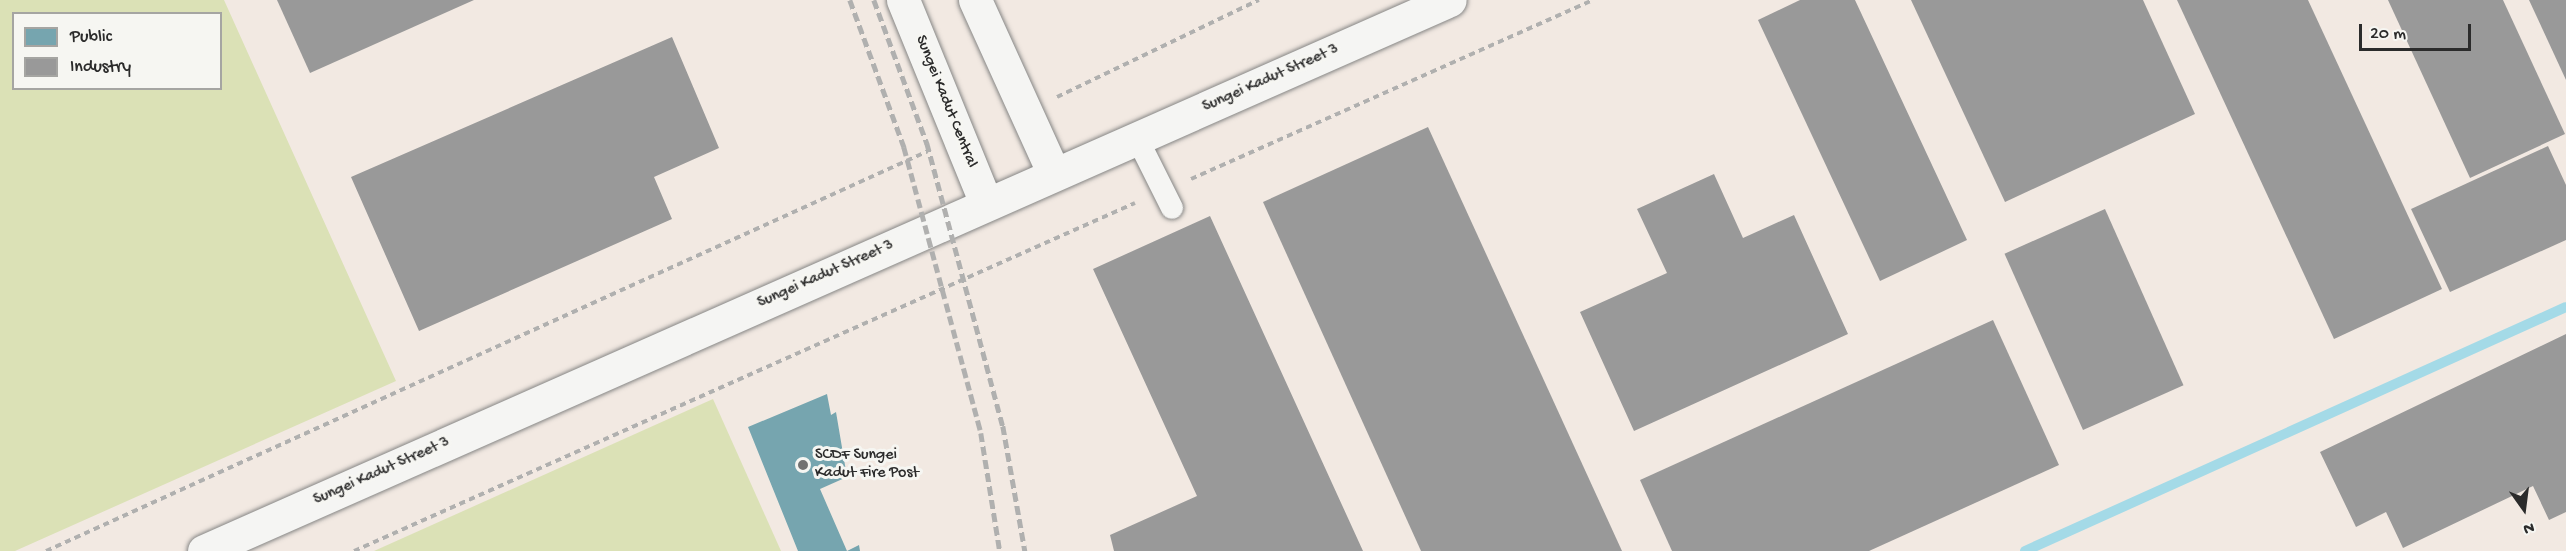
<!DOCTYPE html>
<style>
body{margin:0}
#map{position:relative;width:2566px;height:551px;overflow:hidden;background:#f5f5f3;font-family:"Gochi Hand",sans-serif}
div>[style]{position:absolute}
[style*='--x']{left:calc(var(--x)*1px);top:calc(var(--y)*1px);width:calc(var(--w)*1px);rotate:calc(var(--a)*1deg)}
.built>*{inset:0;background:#f2e9e2}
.green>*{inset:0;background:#dbe1b6}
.public>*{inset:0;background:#76a5af}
.industry>*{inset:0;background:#999;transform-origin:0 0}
.stream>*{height:10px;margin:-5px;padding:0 5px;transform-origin:5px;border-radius:5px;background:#a4dae7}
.path>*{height:4px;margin-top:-2px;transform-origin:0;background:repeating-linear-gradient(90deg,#b0b0af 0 6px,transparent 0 10.5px)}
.roads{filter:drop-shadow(0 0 2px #868685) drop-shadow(0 0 2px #868685)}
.lane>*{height:22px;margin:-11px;padding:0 11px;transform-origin:11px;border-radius:11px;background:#f5f5f3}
.street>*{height:33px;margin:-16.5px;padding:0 16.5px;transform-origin:16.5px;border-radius:16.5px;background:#f5f5f3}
.rail>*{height:4.5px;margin-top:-2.25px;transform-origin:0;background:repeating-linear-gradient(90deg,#b0b0af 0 9px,transparent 0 13.5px)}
.dots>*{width:16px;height:16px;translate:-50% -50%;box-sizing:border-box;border:3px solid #f6f6f2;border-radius:50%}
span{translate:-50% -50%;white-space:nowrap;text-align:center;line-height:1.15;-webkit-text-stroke:6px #f6f6f2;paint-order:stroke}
.street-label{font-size:16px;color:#2b2b2b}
.poi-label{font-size:16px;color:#2b2b2b}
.left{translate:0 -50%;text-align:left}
.legend{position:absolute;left:12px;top:12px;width:210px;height:78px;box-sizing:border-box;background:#f6f6f2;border:2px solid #a5a5a2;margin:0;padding:8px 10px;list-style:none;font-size:18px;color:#2b2b2b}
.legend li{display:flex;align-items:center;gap:12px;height:30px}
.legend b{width:30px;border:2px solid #a5a5a2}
.north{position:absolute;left:2494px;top:479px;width:60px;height:60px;-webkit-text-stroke:4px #f6f6f2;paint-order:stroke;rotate:166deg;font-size:16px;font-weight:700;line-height:24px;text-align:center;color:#2b2b2b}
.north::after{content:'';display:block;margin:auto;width:21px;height:27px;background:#2b2b2b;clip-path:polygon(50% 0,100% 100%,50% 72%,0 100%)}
.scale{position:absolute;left:2359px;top:24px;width:112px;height:27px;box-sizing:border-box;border:3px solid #2b2b2b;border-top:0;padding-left:8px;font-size:18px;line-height:21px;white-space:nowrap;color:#2b2b2b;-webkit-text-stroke:4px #f6f6f2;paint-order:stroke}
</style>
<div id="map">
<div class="built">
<i style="clip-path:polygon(evenodd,0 0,2566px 0,2566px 551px,0 551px,0 0,14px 14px,220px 14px,220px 88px,14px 88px,14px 14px)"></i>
</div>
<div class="green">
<i style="clip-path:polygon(evenodd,0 0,224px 0,396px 381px,15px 551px,0 551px,0 0,14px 14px,220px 14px,220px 88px,14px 88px,14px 14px)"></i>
<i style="clip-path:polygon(713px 399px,781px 551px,374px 551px)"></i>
</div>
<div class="public">
<i style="clip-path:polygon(827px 394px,831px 415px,836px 412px,847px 477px,820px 489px,847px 551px,859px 545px,860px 551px,798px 551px,748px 427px)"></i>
</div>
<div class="industry">
<i style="clip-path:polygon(277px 0,474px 0,310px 73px)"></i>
<i style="clip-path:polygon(1800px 0,1855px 0,1967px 240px,1880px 281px,1758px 20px)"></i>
<i style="clip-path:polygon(1911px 0,2143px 0,2195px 114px,2005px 202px)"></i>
<i style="clip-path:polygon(2177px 0,2308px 0,2442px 289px,2334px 339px)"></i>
<i style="clip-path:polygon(2388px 0,2503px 0,2565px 134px,2470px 178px)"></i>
<i style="clip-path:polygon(2529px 0,2566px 0,2566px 80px)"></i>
<i style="clip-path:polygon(672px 37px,719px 148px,654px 177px,672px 219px,419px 331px,351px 177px)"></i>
<i style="clip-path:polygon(1428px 127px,1622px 551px,1421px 551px,1263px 202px)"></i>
<i style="clip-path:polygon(2548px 146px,2566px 185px,2566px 240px,2450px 292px,2411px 209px)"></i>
<i style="clip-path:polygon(1714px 174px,1743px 238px,1794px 215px,1848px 334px,1634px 431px,1580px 312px,1667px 273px,1637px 209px)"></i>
<i style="left:2105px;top:209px;width:193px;height:110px;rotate:66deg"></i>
<i style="clip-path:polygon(1210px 216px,1363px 551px,1114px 551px,1110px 535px,1197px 496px,1093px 269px)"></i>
<i style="clip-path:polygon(1993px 320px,2059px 465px,1869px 551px,1672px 551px,1640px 480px)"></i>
<i style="clip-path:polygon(2566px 334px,2566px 512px,2549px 520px,2533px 486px,2403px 548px,2386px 512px,2356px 527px,2320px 452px)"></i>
</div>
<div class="stream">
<i style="--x:2025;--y:551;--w:593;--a:-24.28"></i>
</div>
<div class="path">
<i style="--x:1057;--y:97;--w:224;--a:-25.7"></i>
<i style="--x:1191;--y:179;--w:440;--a:-24"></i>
<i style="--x:46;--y:551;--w:968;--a:-24.39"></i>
<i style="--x:354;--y:551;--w:855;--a:-24.02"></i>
</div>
<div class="roads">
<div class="lane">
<i style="--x:1137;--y:138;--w:78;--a:63.4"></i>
</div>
<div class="street">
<i style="--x:903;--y:0;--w:219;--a:67.8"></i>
<i style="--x:975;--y:0;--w:191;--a:65.6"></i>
<i style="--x:204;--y:551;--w:1362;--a:-23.86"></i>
</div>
</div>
<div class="rail">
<i style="--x:850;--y:0;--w:157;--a:69.8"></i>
<i style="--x:904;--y:147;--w:296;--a:74.9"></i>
<i style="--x:981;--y:433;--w:120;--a:80.9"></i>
<i style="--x:874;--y:0;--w:153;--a:69.7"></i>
<i style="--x:927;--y:143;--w:293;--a:75"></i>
<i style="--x:1003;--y:426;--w:127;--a:80"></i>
</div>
<div class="dots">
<i style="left:803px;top:465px;background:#727271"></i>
</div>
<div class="street-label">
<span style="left:1271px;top:79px;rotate:-24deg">Sungei Kadut Street 3</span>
<span style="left:945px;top:102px;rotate:68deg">Sungei Kadut Central</span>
<span style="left:826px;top:275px;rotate:-24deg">Sungei Kadut Street 3</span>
<span style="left:382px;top:472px;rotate:-24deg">Sungei Kadut Street 3</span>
</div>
<div class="poi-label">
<span class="left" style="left:815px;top:465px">SCDF Sungei<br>Kadut Fire Post</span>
</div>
<ul class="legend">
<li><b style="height:16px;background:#76a5af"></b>Public</li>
<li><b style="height:16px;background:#999"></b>Industry</li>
</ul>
<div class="north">N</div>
<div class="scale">20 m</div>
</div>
